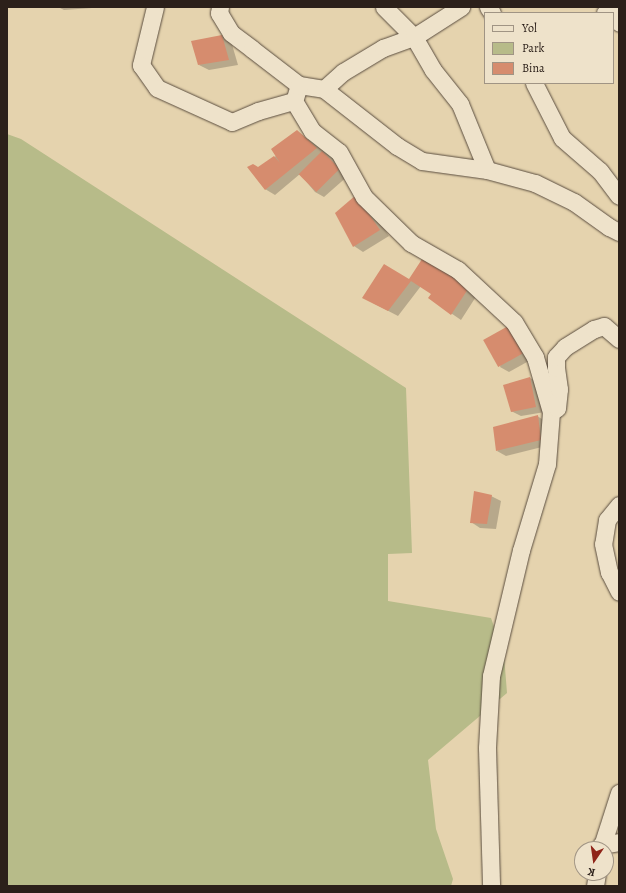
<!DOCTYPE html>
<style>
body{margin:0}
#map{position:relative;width:626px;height:893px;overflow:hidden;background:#e5d3ae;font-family:Alegreya,serif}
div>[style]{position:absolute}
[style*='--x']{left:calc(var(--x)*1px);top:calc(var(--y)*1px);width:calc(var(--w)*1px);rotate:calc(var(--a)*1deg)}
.green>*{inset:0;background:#b7bb89}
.shadow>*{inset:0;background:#0003}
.building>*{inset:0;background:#d68c6e;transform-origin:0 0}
.roads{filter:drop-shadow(0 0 1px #5a4d3f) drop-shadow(0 0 1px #5a4d3f)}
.minor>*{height:17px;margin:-8.5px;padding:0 8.5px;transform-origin:8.5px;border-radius:8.5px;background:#eee2ca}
span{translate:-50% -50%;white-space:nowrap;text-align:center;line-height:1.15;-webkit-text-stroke:3px #eee2ca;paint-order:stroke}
.frame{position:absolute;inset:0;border:8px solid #2c201a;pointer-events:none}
.legend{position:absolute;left:484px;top:12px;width:130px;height:72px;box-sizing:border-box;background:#eee2ca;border:1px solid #a09484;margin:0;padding:5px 7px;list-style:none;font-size:12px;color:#2c201a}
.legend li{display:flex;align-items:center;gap:8px;height:20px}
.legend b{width:20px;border:1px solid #a09484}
.north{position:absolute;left:574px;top:841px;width:40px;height:40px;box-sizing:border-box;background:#eee2ca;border:1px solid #a09484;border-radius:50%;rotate:193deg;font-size:11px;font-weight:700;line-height:16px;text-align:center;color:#2c201a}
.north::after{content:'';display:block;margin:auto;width:14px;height:18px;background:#8f2418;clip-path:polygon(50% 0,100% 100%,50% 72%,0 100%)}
</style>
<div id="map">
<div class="green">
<i style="clip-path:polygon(7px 134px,21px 139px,406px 388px,412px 553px,388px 554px,388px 601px,491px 618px,504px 655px,507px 693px,428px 760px,436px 829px,453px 879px,451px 886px,7px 886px)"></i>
</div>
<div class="shadow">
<i style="clip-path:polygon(58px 7px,92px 7px,92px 8px,64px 10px)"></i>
<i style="clip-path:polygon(222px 36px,231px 41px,238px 65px,209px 70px,199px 65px)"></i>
<i style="clip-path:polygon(298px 132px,332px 157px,349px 175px,324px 197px,315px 192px,300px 174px,275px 195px,265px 189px,258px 168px,276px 156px)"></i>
<i style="clip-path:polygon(366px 202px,389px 236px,363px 252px,354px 246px)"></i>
<i style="clip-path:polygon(409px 280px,479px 292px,461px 320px,429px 298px,432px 293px,421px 286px,398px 316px,373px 303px)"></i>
<i style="clip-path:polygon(512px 325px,536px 357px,509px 372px,500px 367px)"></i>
<i style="clip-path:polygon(530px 378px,539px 383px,545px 412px,521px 416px,511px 411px)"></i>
<i style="clip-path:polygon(537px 416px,547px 422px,550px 445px,506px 456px,497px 451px)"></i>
<i style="clip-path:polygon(491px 496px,501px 501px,496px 529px,480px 528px,471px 522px)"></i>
</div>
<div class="building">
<i style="clip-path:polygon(222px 35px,229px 60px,198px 65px,191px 41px)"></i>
<i style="clip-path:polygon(297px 130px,317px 148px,265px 190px,247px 167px,253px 164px,258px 167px,274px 156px,280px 163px,271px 149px)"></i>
<i style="left:322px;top:151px;width:25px;height:33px;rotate:45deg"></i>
<i style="clip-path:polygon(356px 195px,380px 230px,353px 247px,335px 213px)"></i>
<i style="clip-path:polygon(426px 253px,470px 286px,451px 315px,428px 298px,431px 294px,411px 281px,388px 311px,362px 298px,384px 264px,409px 279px)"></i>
<i style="left:512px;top:324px;width:31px;height:33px;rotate:61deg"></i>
<i style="clip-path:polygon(530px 377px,536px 407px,511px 412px,503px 385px)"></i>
<i style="clip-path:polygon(538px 415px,541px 440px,496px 451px,493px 427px)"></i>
<i style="clip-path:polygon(474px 491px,492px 495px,487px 524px,470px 523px)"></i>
</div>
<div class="roads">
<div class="minor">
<i style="--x:155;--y:7;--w:60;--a:103.6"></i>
<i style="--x:141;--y:65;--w:28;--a:55"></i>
<i style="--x:157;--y:88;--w:82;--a:24.4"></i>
<i style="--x:232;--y:122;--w:28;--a:-23"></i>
<i style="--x:258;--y:111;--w:37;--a:-16"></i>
<i style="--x:220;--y:7;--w:6;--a:99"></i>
<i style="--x:219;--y:13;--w:23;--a:59"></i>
<i style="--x:231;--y:33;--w:26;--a:37"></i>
<i style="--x:252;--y:49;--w:59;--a:37.5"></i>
<i style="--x:299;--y:85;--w:25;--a:9"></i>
<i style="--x:324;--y:89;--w:93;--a:38"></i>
<i style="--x:397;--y:146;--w:29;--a:31"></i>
<i style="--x:422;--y:161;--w:66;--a:7.9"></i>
<i style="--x:487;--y:170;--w:50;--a:15.2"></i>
<i style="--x:535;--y:183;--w:43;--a:26"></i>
<i style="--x:574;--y:202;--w:43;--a:35.5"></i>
<i style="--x:609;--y:227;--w:11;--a:27"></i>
<i style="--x:384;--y:7;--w:42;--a:45"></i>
<i style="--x:414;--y:37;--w:38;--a:60"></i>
<i style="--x:433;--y:70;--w:43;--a:51.5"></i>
<i style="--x:460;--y:104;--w:71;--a:67.8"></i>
<i style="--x:488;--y:7;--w:7;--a:56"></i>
<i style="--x:605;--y:13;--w:9;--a:-41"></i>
<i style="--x:612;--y:7;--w:17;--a:66"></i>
<i style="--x:534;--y:83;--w:62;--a:63"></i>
<i style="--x:562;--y:138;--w:50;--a:41"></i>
<i style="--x:600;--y:171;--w:31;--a:53"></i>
<i style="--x:299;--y:85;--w:17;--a:107"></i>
<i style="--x:294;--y:101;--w:35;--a:59"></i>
<i style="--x:312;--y:131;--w:34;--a:38"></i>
<i style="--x:339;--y:152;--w:51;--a:60.9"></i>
<i style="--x:364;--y:197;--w:66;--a:44.4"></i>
<i style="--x:411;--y:243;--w:54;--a:29.9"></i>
<i style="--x:458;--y:270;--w:76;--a:42.9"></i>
<i style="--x:514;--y:322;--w:41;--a:59"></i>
<i style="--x:535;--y:357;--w:57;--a:73.8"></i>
<i style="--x:551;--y:412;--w:52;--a:94.4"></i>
<i style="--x:547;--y:464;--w:90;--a:106.8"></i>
<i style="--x:521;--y:550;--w:130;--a:103.4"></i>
<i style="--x:491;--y:676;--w:72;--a:93.2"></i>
<i style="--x:487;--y:748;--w:138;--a:88.3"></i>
<i style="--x:324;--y:89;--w:25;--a:-42"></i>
<i style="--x:343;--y:72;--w:47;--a:-31"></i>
<i style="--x:383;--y:48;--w:33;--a:-20"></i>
<i style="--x:414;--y:37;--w:56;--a:-32.6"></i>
<i style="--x:551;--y:412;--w:7;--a:-34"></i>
<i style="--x:557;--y:408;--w:19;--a:-84"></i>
<i style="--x:559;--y:389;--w:21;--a:-98"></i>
<i style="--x:556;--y:368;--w:11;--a:-90"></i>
<i style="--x:556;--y:357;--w:13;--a:-48"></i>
<i style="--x:565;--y:347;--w:34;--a:-32"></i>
<i style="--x:594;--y:329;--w:10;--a:-17"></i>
<i style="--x:604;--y:326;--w:20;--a:41"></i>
<i style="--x:619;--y:505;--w:19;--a:129"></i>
<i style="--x:607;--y:520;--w:24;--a:99"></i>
<i style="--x:603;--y:544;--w:29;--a:78"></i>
<i style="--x:609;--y:572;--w:22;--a:63"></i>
<i style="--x:601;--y:845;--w:18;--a:-9"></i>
<i style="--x:601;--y:849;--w:59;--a:-72.2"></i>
<i style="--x:595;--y:886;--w:13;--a:-81"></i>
</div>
</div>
<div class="frame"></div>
<ul class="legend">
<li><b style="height:5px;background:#eee2ca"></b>Yol</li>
<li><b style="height:11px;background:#b7bb89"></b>Park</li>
<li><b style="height:11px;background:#d68c6e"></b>Bina</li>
</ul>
<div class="north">K</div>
</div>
